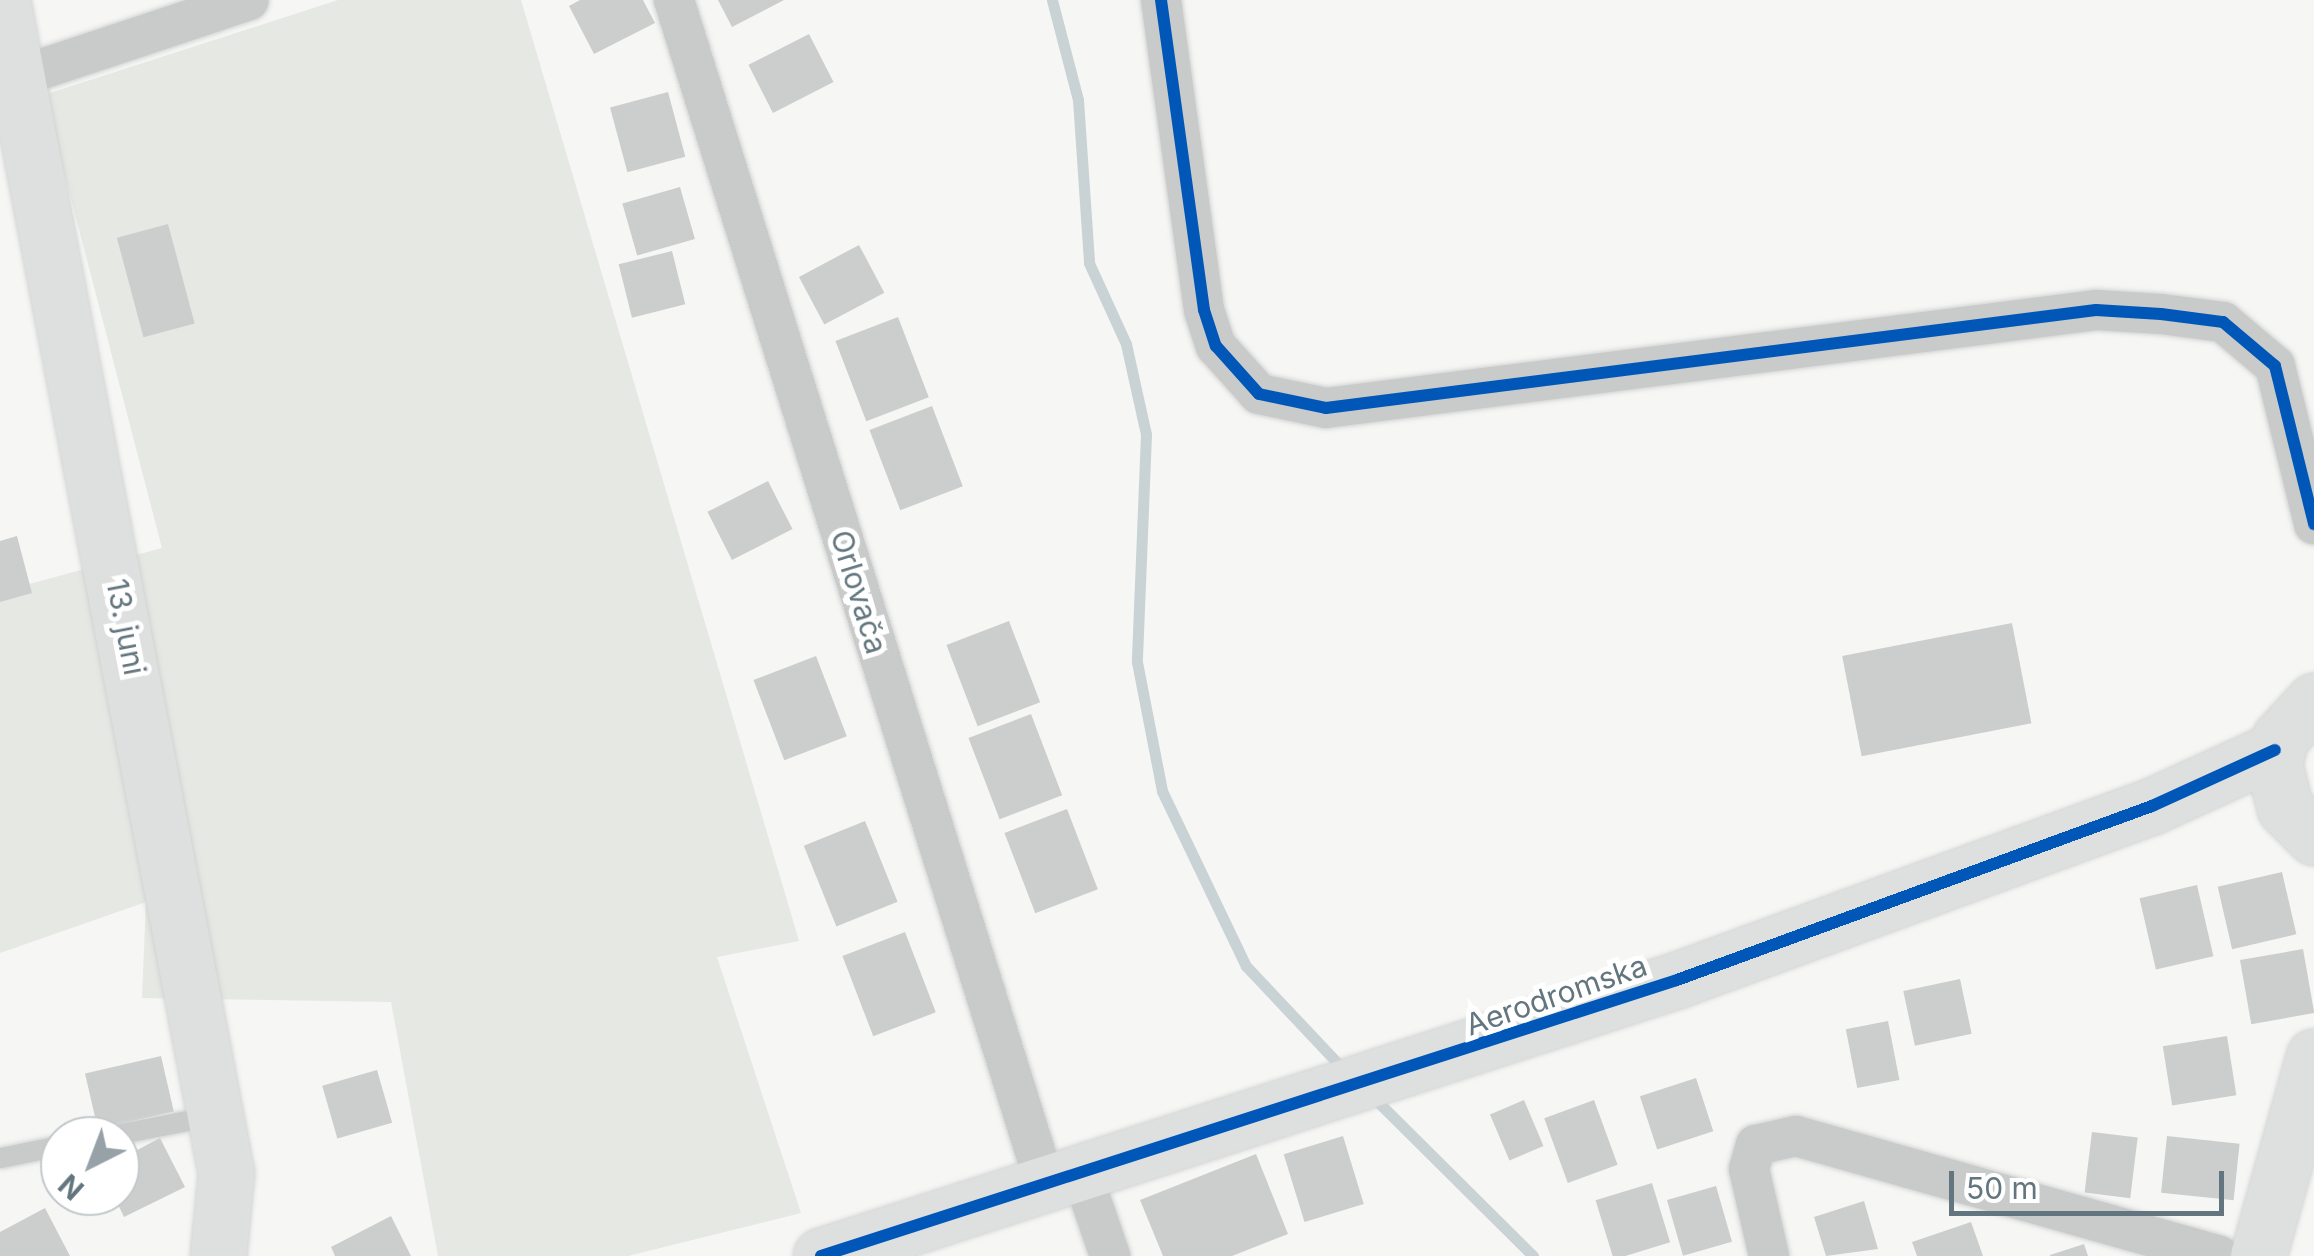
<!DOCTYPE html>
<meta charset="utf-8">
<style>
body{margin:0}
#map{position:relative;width:2314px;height:1256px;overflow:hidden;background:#f6f6f5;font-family:Inter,sans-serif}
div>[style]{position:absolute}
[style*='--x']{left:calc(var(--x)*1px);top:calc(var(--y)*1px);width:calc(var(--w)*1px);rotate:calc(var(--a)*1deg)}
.green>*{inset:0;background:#e5e8e3}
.stream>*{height:11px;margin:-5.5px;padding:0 5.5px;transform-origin:5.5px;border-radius:5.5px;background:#c9d2d5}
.building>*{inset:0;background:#cccece;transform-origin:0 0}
.roads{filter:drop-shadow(0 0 2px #d2d3d3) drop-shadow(0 0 2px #d2d3d3)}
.lane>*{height:20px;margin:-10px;padding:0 10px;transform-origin:10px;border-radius:10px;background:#c9caca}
.street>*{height:40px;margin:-20px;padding:0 20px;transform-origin:20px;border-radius:20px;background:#c9caca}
.secondary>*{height:55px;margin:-27.5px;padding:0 27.5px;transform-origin:27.5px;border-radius:27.5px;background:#dedfdf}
.cycleway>*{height:12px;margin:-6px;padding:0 6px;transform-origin:6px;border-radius:6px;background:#0057b8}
span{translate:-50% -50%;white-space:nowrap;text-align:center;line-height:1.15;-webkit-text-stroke:10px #fff;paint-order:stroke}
.street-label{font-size:30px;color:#63757e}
.north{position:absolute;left:40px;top:1116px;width:100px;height:100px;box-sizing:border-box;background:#fff;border:2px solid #c1c8cb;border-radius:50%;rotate:222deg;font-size:28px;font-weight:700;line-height:40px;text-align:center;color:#63757e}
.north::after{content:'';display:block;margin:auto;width:35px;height:45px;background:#96a2a8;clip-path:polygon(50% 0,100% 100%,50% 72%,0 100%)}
.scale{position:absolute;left:1949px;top:1171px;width:275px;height:45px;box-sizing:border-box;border:5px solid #63757e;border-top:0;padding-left:12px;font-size:30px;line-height:35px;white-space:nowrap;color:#63757e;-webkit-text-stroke:8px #fff;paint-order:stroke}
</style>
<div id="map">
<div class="green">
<i style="clip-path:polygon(338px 0,521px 0,799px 941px,717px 957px,801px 1213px,628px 1256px,438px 1256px,391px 1002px,142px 998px,146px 902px,0 953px,0 592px,162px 548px,44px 95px)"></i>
</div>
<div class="stream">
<i style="--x:1052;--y:0;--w:103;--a:75.4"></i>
<i style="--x:1078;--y:100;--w:163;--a:86.1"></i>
<i style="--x:1089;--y:263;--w:89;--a:65.4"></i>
<i style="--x:1126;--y:344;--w:92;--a:77.5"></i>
<i style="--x:1146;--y:434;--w:228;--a:92.3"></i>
<i style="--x:1137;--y:662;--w:131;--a:79"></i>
<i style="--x:1162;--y:791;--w:194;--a:64.4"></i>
<i style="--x:1246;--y:966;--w:143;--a:46.7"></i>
<i style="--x:1372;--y:1096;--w:227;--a:44.8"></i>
</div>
<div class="building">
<i style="clip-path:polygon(580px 0,643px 0,655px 23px,594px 54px,569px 6px)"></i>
<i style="clip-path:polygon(718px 0,784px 0,732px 27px)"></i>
<i style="left:809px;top:34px;width:54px;height:68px;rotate:63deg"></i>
<i style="left:668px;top:92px;width:67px;height:60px;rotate:75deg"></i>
<i style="left:680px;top:187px;width:54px;height:60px;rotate:74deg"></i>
<i style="left:168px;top:224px;width:103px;height:53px;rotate:75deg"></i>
<i style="left:859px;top:245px;width:54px;height:68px;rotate:62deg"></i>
<i style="left:672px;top:251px;width:55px;height:55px;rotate:76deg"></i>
<i style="left:898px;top:317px;width:86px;height:67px;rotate:69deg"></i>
<i style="left:932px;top:406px;width:86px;height:67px;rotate:69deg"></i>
<i style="left:768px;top:481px;width:54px;height:68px;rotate:63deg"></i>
<i style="clip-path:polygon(17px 536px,32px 593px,0 602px,0 541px)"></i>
<i style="left:1009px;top:621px;width:87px;height:67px;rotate:69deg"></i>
<i style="left:2012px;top:623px;width:102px;height:173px;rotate:79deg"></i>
<i style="left:816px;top:656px;width:86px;height:67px;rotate:69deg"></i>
<i style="left:1031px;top:714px;width:87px;height:67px;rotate:69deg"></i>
<i style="left:1067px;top:809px;width:86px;height:67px;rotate:69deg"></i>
<i style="left:865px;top:821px;width:87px;height:66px;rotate:68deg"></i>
<i style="left:2282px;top:872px;width:64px;height:66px;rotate:77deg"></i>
<i style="left:2197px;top:885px;width:73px;height:59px;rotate:77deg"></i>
<i style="left:905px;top:932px;width:86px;height:67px;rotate:69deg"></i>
<i style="left:2303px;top:949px;width:65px;height:64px;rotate:80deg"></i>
<i style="left:1960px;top:979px;width:56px;height:58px;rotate:78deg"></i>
<i style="left:1888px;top:1021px;width:60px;height:43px;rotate:79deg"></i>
<i style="left:2227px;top:1036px;width:60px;height:65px;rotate:81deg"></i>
<i style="left:161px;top:1056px;width:57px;height:78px;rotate:77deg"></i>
<i style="left:377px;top:1070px;width:55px;height:57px;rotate:74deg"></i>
<i style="left:1696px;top:1078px;width:56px;height:59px;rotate:72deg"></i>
<i style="left:1524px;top:1100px;width:50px;height:37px;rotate:67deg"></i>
<i style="left:1594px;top:1100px;width:69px;height:53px;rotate:70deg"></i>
<i style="left:2092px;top:1132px;width:46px;height:61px;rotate:7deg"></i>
<i style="left:1343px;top:1136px;width:71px;height:62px;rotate:73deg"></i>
<i style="left:2167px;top:1136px;width:73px;height:57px;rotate:6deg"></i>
<i style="clip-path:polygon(160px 1138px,185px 1187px,124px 1217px,114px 1196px,120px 1159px)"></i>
<i style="clip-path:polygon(1256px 1154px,1288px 1234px,1232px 1256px,1163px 1256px,1140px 1200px)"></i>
<i style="left:1652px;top:1183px;width:62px;height:59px;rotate:73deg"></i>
<i style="left:1716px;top:1186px;width:58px;height:51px;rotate:74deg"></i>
<i style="clip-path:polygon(1864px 1201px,1878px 1249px,1826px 1256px,1814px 1217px)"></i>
<i style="clip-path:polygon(45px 1208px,70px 1256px,0 1256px,0 1232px)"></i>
<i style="clip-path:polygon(391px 1216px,411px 1256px,335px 1256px,331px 1247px)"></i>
<i style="clip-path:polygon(1971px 1222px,1983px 1256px,1917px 1256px,1912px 1242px)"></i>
<i style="clip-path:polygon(2084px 1244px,2088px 1256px,2050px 1256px,2050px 1255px)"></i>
</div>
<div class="roads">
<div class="lane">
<i style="--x:111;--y:1136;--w:104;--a:-11.1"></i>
<i style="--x:1;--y:1158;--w:60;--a:-11.5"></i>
</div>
<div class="street">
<i style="--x:674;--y:0;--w:1240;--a:72.59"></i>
<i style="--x:1161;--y:0;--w:313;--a:82.1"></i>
<i style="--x:1204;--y:310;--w:38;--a:72"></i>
<i style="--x:1216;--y:346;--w:64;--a:48.1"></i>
<i style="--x:1259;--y:394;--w:68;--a:11.8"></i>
<i style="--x:1326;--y:408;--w:776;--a:-7.25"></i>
<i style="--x:2096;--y:310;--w:65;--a:3.5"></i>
<i style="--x:2161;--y:314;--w:63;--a:7.4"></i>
<i style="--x:2223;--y:322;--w:68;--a:40.2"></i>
<i style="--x:2275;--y:366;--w:163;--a:76.1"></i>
<i style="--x:18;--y:77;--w:243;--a:-18.4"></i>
<i style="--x:1082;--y:1174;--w:87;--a:71.1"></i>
<i style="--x:1769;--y:1256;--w:89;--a:-102.9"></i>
<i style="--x:1749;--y:1169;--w:25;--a:-74"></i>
<i style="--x:1756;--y:1145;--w:41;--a:-12.7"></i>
<i style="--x:1796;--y:1136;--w:440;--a:15.8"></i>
</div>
<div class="secondary">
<i style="--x:2;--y:0;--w:1194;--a:79.19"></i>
<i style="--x:226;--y:1173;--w:83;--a:95.5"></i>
<i style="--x:2314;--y:701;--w:50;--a:132.6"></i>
<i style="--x:2280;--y:738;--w:28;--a:103"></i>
<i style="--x:2274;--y:765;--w:44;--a:75.7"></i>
<i style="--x:2285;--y:808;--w:41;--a:45"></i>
<i style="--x:821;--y:1256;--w:899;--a:-17.87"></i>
<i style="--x:1677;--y:980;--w:506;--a:-20.12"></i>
<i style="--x:2152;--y:806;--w:135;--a:-24.5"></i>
<i style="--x:2258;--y:1256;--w:207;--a:-74.3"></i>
</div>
</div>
<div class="cycleway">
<i style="--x:1161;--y:0;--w:313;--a:82.1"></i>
<i style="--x:1204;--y:310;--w:38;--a:72"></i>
<i style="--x:1216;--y:346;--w:64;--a:48.1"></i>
<i style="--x:1259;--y:394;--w:68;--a:11.8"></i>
<i style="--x:1326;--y:408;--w:776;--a:-7.25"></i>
<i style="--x:2096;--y:310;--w:65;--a:3.5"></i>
<i style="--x:2161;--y:314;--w:63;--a:7.4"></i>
<i style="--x:2223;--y:322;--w:68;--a:40.2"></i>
<i style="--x:2275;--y:366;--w:163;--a:76.1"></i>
<i style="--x:821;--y:1256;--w:899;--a:-17.87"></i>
<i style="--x:1677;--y:980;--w:506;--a:-20.12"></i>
<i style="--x:2152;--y:806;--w:135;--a:-24.5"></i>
</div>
<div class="street-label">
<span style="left:859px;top:592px;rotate:73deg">Orlovača</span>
<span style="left:126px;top:627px;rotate:79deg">13. juni</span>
<span style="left:1556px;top:995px;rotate:-19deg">Aerodromska</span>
</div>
<div class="north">N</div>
<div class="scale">50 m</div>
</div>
